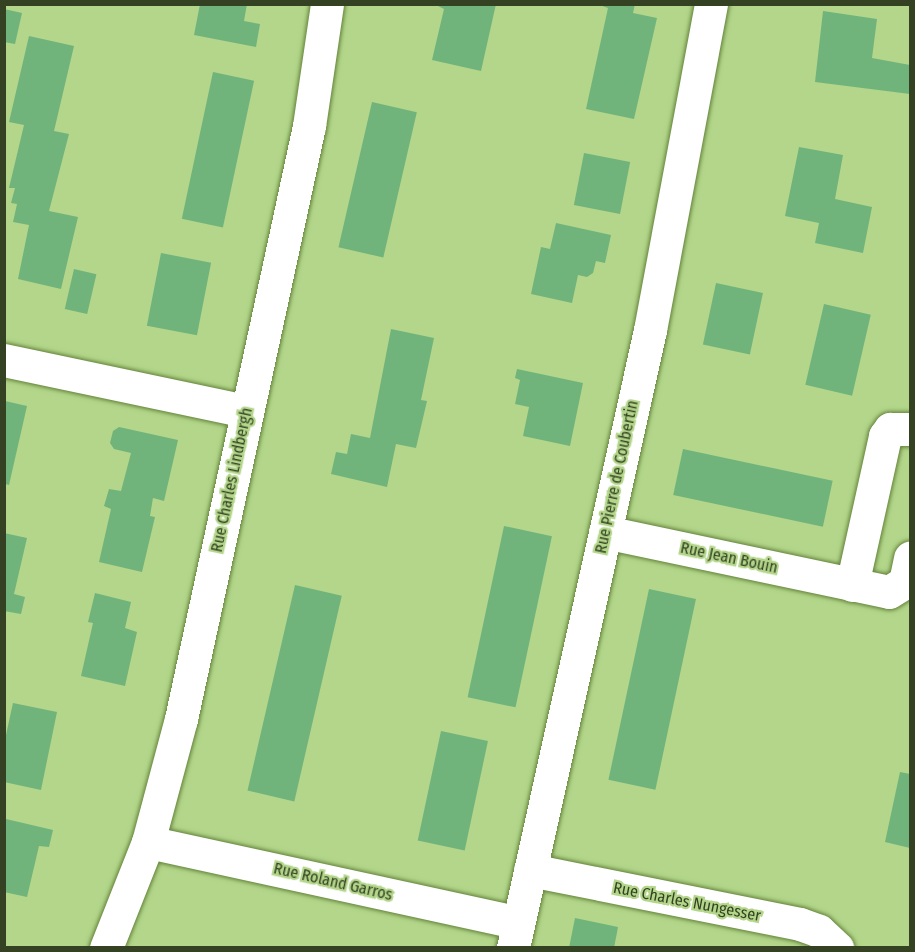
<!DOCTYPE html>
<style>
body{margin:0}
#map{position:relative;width:915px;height:952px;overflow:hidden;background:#b3d68a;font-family:"Fira Sans Condensed",sans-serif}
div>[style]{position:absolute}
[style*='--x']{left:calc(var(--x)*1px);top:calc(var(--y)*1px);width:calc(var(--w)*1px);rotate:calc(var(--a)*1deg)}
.building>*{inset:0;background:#70b47c;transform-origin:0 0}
.roads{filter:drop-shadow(0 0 2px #63833a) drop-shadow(0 0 2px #63833a)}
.minor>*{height:33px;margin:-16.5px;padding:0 16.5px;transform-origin:16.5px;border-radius:16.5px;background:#fff}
span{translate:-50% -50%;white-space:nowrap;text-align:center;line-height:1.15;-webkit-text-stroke:4.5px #b3d68a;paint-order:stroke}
.street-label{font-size:16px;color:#344223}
.frame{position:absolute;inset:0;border:6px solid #344223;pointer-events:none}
</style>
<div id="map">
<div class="building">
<i style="clip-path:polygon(200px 4px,247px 4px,244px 21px,260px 24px,256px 47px,194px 35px)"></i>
<i style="clip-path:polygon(434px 4px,496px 4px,481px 71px,432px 60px,444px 9px)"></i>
<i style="clip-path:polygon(597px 4px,635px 4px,633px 13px,657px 18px,634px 119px,586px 109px,608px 8px)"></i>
<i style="clip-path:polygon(4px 9px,22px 13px,15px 44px,4px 42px)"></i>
<i style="clip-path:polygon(823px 11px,877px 19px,872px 58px,910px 65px,910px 94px,815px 82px)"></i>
<i style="clip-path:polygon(29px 36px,74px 46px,54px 131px,69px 134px,49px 211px,78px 217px,61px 289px,18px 279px,29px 225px,13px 222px,17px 204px,11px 203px,15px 188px,9px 188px,24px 125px,9px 122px)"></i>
<i style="left:213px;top:72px;width:42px;height:150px;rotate:12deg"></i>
<i style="left:372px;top:102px;width:46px;height:149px;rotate:13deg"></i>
<i style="clip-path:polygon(799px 147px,843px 155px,835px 199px,872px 207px,863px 253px,815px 243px,819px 223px,785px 216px)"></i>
<i style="left:584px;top:153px;width:47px;height:53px;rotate:11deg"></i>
<i style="clip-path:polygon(556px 223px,611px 235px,605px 263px,596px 261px,593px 273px,587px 277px,578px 275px,572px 303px,531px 294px,541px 247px,550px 249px)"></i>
<i style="left:161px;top:253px;width:51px;height:74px;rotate:11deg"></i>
<i style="left:74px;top:269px;width:23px;height:41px;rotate:13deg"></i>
<i style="left:716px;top:283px;width:48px;height:63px;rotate:12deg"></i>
<i style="left:824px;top:304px;width:48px;height:83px;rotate:13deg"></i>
<i style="clip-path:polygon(391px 329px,434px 338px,421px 400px,427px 401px,416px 448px,396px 444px,387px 487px,331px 474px,336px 452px,347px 454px,351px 434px,370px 438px)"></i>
<i style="clip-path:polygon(517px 369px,583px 383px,570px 446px,523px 436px,529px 407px,515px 404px,520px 380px,515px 378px)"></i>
<i style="clip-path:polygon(5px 401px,27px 406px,9px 485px,5px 484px)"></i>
<i style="clip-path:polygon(119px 427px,178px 440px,164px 501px,153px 498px,150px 516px,155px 517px,142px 572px,99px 562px,111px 509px,104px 506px,109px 489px,121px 491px,131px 453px,114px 449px,110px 443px,113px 431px)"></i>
<i style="left:683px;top:449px;width:153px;height:47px;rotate:12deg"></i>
<i style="left:504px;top:526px;width:49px;height:175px;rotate:12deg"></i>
<i style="clip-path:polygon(4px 533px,27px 538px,14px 594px,25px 597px,21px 614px,4px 611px)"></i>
<i style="left:295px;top:585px;width:48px;height:211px;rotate:13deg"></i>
<i style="left:649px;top:589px;width:48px;height:195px;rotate:12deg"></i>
<i style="clip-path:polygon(95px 593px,131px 602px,125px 628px,137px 632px,125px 686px,81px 676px,93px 623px,88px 622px)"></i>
<i style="clip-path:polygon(13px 703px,57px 712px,41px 790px,4px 782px,4px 744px)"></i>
<i style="left:441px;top:731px;width:48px;height:112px;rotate:12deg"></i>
<i style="clip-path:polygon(900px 772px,910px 774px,910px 848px,885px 842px)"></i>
<i style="clip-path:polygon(6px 819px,53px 830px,49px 847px,39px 846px,27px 897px,4px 892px)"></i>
<i style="clip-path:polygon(575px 918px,618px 927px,614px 948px,569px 948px)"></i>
</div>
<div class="roads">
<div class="minor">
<i style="--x:4;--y:360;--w:248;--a:11.9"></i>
<i style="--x:605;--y:532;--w:290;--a:11.9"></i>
<i style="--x:889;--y:592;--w:19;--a:-32"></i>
<i style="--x:905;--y:582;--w:25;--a:-78"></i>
<i style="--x:852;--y:585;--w:153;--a:-77.5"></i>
<i style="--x:885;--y:436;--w:9;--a:-54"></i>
<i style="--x:890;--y:429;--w:20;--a:0"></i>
<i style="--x:148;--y:842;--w:379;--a:12.3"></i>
<i style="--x:530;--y:870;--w:275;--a:11.3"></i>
<i style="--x:800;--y:924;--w:20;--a:20"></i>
<i style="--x:819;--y:931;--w:25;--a:43"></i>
<i style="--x:106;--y:948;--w:114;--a:-68.4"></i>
<i style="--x:148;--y:842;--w:127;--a:-75"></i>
<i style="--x:181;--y:719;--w:607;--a:-77.82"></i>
<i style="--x:309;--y:126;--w:123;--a:-81.6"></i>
<i style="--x:513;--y:948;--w:633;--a:-77.5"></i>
<i style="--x:650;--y:330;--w:332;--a:-79.4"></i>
</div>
</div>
<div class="street-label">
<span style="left:617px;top:477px;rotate:-78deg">Rue Pierre de Coubertin</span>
<span style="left:232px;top:480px;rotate:-78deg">Rue Charles Lindbergh</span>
<span style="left:729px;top:558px;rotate:12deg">Rue Jean Bouin</span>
<span style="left:333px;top:882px;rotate:13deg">Rue Roland Garros</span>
<span style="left:687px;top:902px;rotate:11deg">Rue Charles Nungesser</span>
</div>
<div class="frame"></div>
</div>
